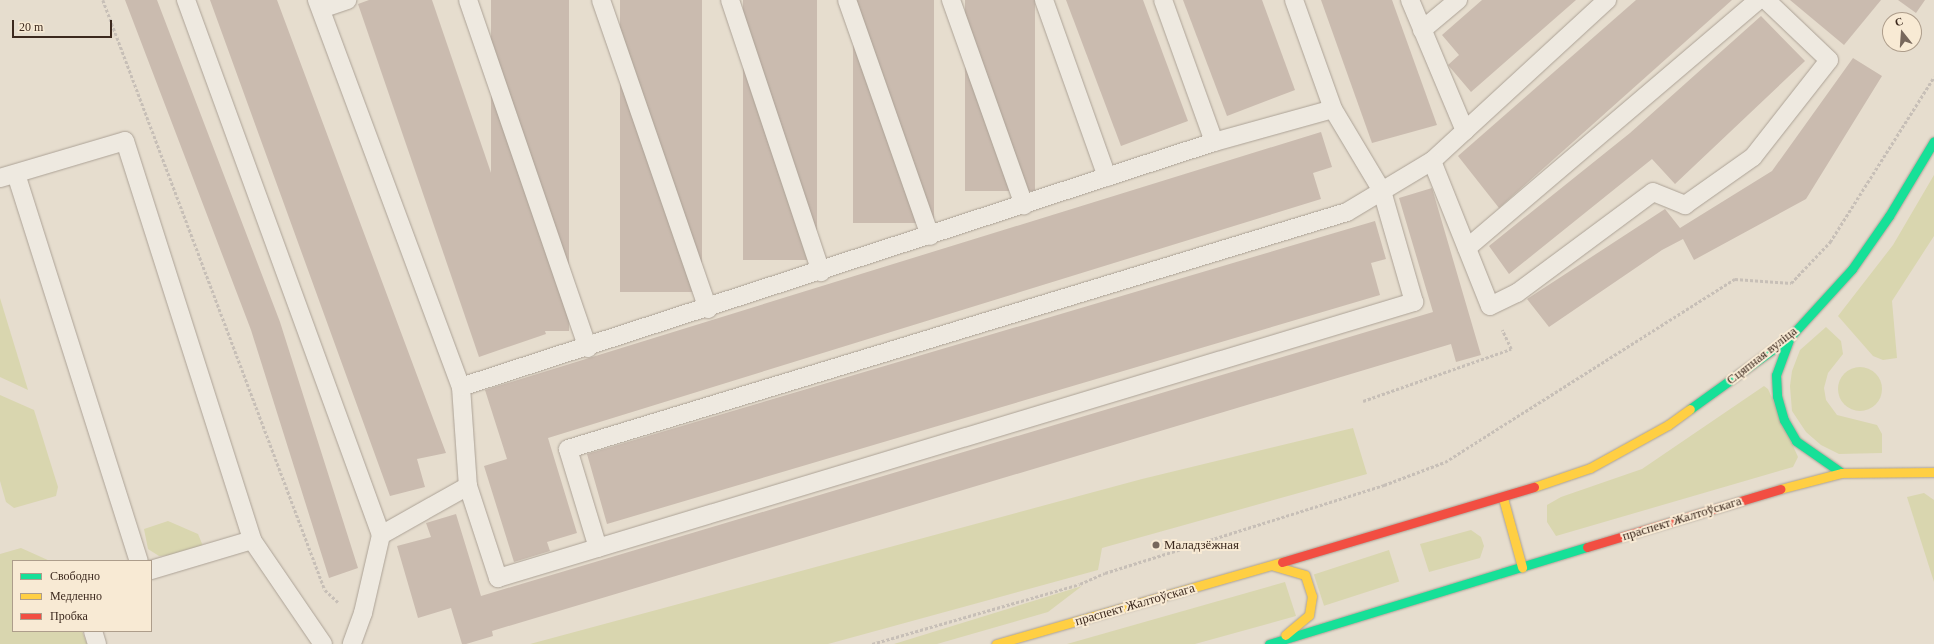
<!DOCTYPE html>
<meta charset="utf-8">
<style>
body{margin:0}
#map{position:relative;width:1934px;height:644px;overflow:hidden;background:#e6ddce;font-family:"Times New Roman",serif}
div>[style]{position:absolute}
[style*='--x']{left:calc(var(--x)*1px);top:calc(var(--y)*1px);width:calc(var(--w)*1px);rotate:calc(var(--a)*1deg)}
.green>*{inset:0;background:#d9d6af;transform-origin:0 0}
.round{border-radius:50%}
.building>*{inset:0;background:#cabbaf;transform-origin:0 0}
.path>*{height:2.5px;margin-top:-1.25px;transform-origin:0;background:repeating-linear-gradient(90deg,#c7bfb7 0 3px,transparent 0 5px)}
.roads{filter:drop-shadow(0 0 1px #aca296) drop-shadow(0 0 1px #aca296)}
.lane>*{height:18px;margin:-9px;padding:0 9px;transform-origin:9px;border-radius:9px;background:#eee9e0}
.fast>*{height:9px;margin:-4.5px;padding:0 4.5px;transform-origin:4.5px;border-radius:4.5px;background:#16e098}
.slow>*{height:9px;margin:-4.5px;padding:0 4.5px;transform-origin:4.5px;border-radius:4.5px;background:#ffcf43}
.jam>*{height:9px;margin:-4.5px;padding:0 4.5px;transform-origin:4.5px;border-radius:4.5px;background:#f24e42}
.dots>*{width:11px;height:11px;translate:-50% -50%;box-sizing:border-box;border:2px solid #f8ead4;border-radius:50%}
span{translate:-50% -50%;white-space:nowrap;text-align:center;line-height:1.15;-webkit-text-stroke:4px #f8ead4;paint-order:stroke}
.street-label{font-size:13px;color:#3c291e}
.poi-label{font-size:13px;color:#3c291e}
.left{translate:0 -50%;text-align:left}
.legend{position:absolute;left:12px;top:560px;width:140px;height:72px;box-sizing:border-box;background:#f8ead4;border:1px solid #ad9d8b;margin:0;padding:5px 7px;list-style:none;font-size:12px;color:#3c291e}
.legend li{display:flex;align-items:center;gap:8px;height:20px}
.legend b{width:20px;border:1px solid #ad9d8b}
.north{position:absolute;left:1882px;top:12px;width:40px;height:40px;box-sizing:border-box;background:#f8ead4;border:1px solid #ad9d8b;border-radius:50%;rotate:343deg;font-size:11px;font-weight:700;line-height:16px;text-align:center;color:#3c291e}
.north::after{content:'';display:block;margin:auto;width:14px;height:18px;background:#78685c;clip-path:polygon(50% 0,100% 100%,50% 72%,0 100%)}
.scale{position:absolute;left:12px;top:20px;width:100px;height:18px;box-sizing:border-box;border:2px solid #3c291e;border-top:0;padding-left:5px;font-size:12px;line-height:14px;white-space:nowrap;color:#3c291e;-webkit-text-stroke:3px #f8ead4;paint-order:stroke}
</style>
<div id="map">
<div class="green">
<i style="clip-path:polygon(1934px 175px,1934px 236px,1892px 301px,1897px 358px,1883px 360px,1873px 356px,1838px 316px,1893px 245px)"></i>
<i style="clip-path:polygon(0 298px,28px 390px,0 377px)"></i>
<i style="clip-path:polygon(1826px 327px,1841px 341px,1843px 354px,1828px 373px,1824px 388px,1826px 400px,1837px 415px,1877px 425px,1882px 434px,1882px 453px,1839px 454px,1821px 445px,1806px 432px,1792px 411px,1790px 386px,1792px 371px,1800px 350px)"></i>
<i class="round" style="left:1838px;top:367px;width:44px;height:44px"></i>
<i style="clip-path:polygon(1764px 386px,1768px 389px,1798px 457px,1793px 467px,1556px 536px,1547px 522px,1547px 505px,1561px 497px,1642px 469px)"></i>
<i style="clip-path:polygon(0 395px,34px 410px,58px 487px,56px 496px,14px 508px,6px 502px,0 481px)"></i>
<i style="clip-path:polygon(1353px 428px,1367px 474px,1102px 548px,1098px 570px,828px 644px,530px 644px,1142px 479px)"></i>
<i style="clip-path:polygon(1924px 493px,1934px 500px,1934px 582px,1907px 497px)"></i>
<i style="clip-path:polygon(168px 521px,198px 534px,203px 546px,180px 555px,159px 556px,148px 549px,144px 529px)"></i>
<i style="clip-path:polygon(1471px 530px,1481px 537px,1484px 546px,1480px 558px,1429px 572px,1420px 544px)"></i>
<i style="clip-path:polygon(21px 548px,50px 561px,13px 561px,13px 631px,82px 631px,87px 644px,0 644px,0 554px)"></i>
<i style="left:1389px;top:550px;width:33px;height:79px;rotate:72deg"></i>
<i style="clip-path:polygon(1285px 582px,1296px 616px,1195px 644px,1067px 644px)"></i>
<i style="clip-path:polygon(1082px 586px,1048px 612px,937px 644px,894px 644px)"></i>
</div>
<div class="building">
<i style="clip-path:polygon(125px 0,157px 0,280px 322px,358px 568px,329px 578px,251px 330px)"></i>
<i style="clip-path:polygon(210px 0,277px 0,446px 453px,417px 459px,425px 487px,390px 496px)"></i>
<i style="clip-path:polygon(369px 0,432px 0,546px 334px,479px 357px,358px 4px)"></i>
<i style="left:491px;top:0;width:78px;height:331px"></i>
<i style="left:620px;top:0;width:82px;height:292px"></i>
<i style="left:743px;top:0;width:74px;height:260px"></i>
<i style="left:853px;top:0;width:81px;height:223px"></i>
<i style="left:965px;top:0;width:70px;height:191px"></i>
<i style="clip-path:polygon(1066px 0,1143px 0,1188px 121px,1121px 146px)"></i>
<i style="clip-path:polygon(1183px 0,1262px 0,1295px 90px,1227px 116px)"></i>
<i style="clip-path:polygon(1321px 0,1392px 0,1437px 125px,1372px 143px)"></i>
<i style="clip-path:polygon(1482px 0,1576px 0,1471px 92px,1448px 65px,1459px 55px,1442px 35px)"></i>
<i style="clip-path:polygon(1636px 0,1732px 0,1499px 208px,1458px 156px)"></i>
<i style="clip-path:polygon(1790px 0,1881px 0,1844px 45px)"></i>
<i style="clip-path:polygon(1898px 0,1925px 0,1916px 13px)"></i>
<i style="clip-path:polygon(1761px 16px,1805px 61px,1675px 184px,1652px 159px,1509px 274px,1489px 246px,1630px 133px)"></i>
<i style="clip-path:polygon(1853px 58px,1882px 76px,1806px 199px,1694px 260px,1683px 239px,1662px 250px,1549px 327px,1527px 299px,1665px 209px,1680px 228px,1772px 171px)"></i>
<i style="clip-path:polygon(1321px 132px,1332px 167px,1313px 173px,1321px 199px,548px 438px,577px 533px,547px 542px,550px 551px,514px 562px,484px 466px,507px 459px,485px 390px)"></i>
<i style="clip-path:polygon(1432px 188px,1481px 355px,1456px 362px,1451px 344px,492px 631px,493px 636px,466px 644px,462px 644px,451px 608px,418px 618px,397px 546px,431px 537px,426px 523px,456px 514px,481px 596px,1433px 312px,1399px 198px)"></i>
<i style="clip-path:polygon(1375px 221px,1386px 259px,1371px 263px,1380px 295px,607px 524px,587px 454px)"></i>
</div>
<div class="path">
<i style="--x:103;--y:0;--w:630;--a:69.38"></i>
<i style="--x:325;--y:590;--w:18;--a:43"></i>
<i style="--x:1363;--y:401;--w:157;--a:-19.4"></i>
<i style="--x:1511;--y:349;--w:21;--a:-115"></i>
<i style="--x:872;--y:644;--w:216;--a:-16.1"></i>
<i style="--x:1080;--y:584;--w:27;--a:-24"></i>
<i style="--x:1105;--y:573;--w:293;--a:-17.5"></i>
<i style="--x:1384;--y:485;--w:65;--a:-20.7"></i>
<i style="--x:1445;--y:462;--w:343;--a:-32.3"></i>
<i style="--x:1735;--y:279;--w:56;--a:4.1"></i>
<i style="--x:1791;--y:283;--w:57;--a:-46.4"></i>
<i style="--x:1830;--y:242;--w:195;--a:-57.8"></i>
</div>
<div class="roads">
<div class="lane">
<i style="--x:186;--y:0;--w:569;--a:69.97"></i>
<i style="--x:317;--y:0;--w:413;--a:69.6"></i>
<i style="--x:461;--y:387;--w:99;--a:86"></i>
<i style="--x:468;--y:486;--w:100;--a:150.6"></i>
<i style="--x:381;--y:535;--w:80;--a:103"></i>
<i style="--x:363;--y:613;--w:33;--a:110"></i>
<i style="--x:468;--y:0;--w:368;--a:71"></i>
<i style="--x:601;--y:0;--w:327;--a:70.9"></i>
<i style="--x:730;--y:0;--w:287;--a:71.5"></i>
<i style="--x:847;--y:0;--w:250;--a:70.6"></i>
<i style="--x:951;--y:0;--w:218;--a:70.4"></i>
<i style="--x:1044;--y:0;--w:188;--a:70.4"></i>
<i style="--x:1163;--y:0;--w:151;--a:70.2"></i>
<i style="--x:1410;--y:0;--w:142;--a:67.2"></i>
<i style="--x:321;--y:9;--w:28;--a:-19"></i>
<i style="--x:1422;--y:30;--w:47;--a:-39.8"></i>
<i style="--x:1432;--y:161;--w:238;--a:-42.6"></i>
<i style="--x:16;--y:174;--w:406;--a:72.4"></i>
<i style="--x:0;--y:178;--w:130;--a:-16.5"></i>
<i style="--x:125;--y:141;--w:419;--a:72.3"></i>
<i style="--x:252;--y:540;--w:126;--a:55.7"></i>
<i style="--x:1467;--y:248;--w:382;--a:-40.4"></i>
<i style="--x:461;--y:387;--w:792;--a:-18.02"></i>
<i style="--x:1214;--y:142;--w:123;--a:-15.5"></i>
<i style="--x:1333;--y:109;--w:116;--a:-109.7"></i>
<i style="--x:468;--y:486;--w:97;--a:71.9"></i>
<i style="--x:498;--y:578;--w:957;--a:-16.77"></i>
<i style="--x:1414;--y:302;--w:116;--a:-106.1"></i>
<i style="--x:1382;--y:191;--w:96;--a:-120.9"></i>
<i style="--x:598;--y:548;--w:103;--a:-106.9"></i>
<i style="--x:568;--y:449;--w:814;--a:-16.92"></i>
<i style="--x:1347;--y:212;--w:99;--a:-31"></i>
<i style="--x:1432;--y:161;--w:156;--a:68.2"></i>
<i style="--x:1490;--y:306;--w:30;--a:-26"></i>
<i style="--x:1517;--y:293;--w:169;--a:-36.6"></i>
<i style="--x:1653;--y:192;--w:35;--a:22"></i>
<i style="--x:1685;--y:205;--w:83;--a:-35.2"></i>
<i style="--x:1753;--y:157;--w:123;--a:-51.9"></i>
<i style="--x:1829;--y:60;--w:87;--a:-136.4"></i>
<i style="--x:151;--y:570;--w:105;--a:-16.5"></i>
<i style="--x:93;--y:631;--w:14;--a:73"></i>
</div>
<div class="fast">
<i style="--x:1790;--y:337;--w:40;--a:110.2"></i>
<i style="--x:1776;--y:375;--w:21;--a:87"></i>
<i style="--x:1777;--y:396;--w:25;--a:74"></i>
<i style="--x:1784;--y:420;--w:24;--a:60"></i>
<i style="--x:1796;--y:441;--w:56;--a:34.8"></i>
<i style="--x:1690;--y:409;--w:123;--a:-35.8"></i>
<i style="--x:1790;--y:337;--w:92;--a:-47.6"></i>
<i style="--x:1852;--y:269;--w:65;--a:-55.1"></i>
<i style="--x:1889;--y:216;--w:87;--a:-59"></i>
<i style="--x:1269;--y:644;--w:332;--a:-17"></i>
</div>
<div class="slow">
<i style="--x:1534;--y:487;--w:59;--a:-18.7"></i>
<i style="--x:1590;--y:468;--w:89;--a:-28.9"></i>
<i style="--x:1668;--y:425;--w:27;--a:-36"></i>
<i style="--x:1780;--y:489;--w:64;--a:-14.5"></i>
<i style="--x:1842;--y:473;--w:92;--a:-0.6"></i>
<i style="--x:1503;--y:498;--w:72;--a:74.6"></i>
<i style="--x:1274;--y:566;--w:32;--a:16"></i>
<i style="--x:1305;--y:575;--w:22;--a:72"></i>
<i style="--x:1312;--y:596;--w:19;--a:99"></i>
<i style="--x:1309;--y:615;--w:31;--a:140"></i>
<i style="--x:996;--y:644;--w:298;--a:-16"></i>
</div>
<div class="jam">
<i style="--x:1587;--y:547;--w:202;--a:-16.7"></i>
<i style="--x:1282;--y:562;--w:263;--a:-16.6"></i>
</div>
</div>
<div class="dots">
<i style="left:1156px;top:545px;background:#78685c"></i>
</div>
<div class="street-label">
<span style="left:1762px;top:356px;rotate:-38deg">Сцяпная вуліца</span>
<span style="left:1682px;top:519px;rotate:-17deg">праспект Жалтоўскага</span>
<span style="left:1135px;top:605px;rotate:-16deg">праспект Жалтоўскага</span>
</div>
<div class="poi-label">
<span class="left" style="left:1164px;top:545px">Маладзёжная</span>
</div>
<ul class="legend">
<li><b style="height:5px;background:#16e098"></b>Свободно</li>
<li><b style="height:5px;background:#ffcf43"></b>Медленно</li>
<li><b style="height:5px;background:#f24e42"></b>Пробка</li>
</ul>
<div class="north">С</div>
<div class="scale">20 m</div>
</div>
